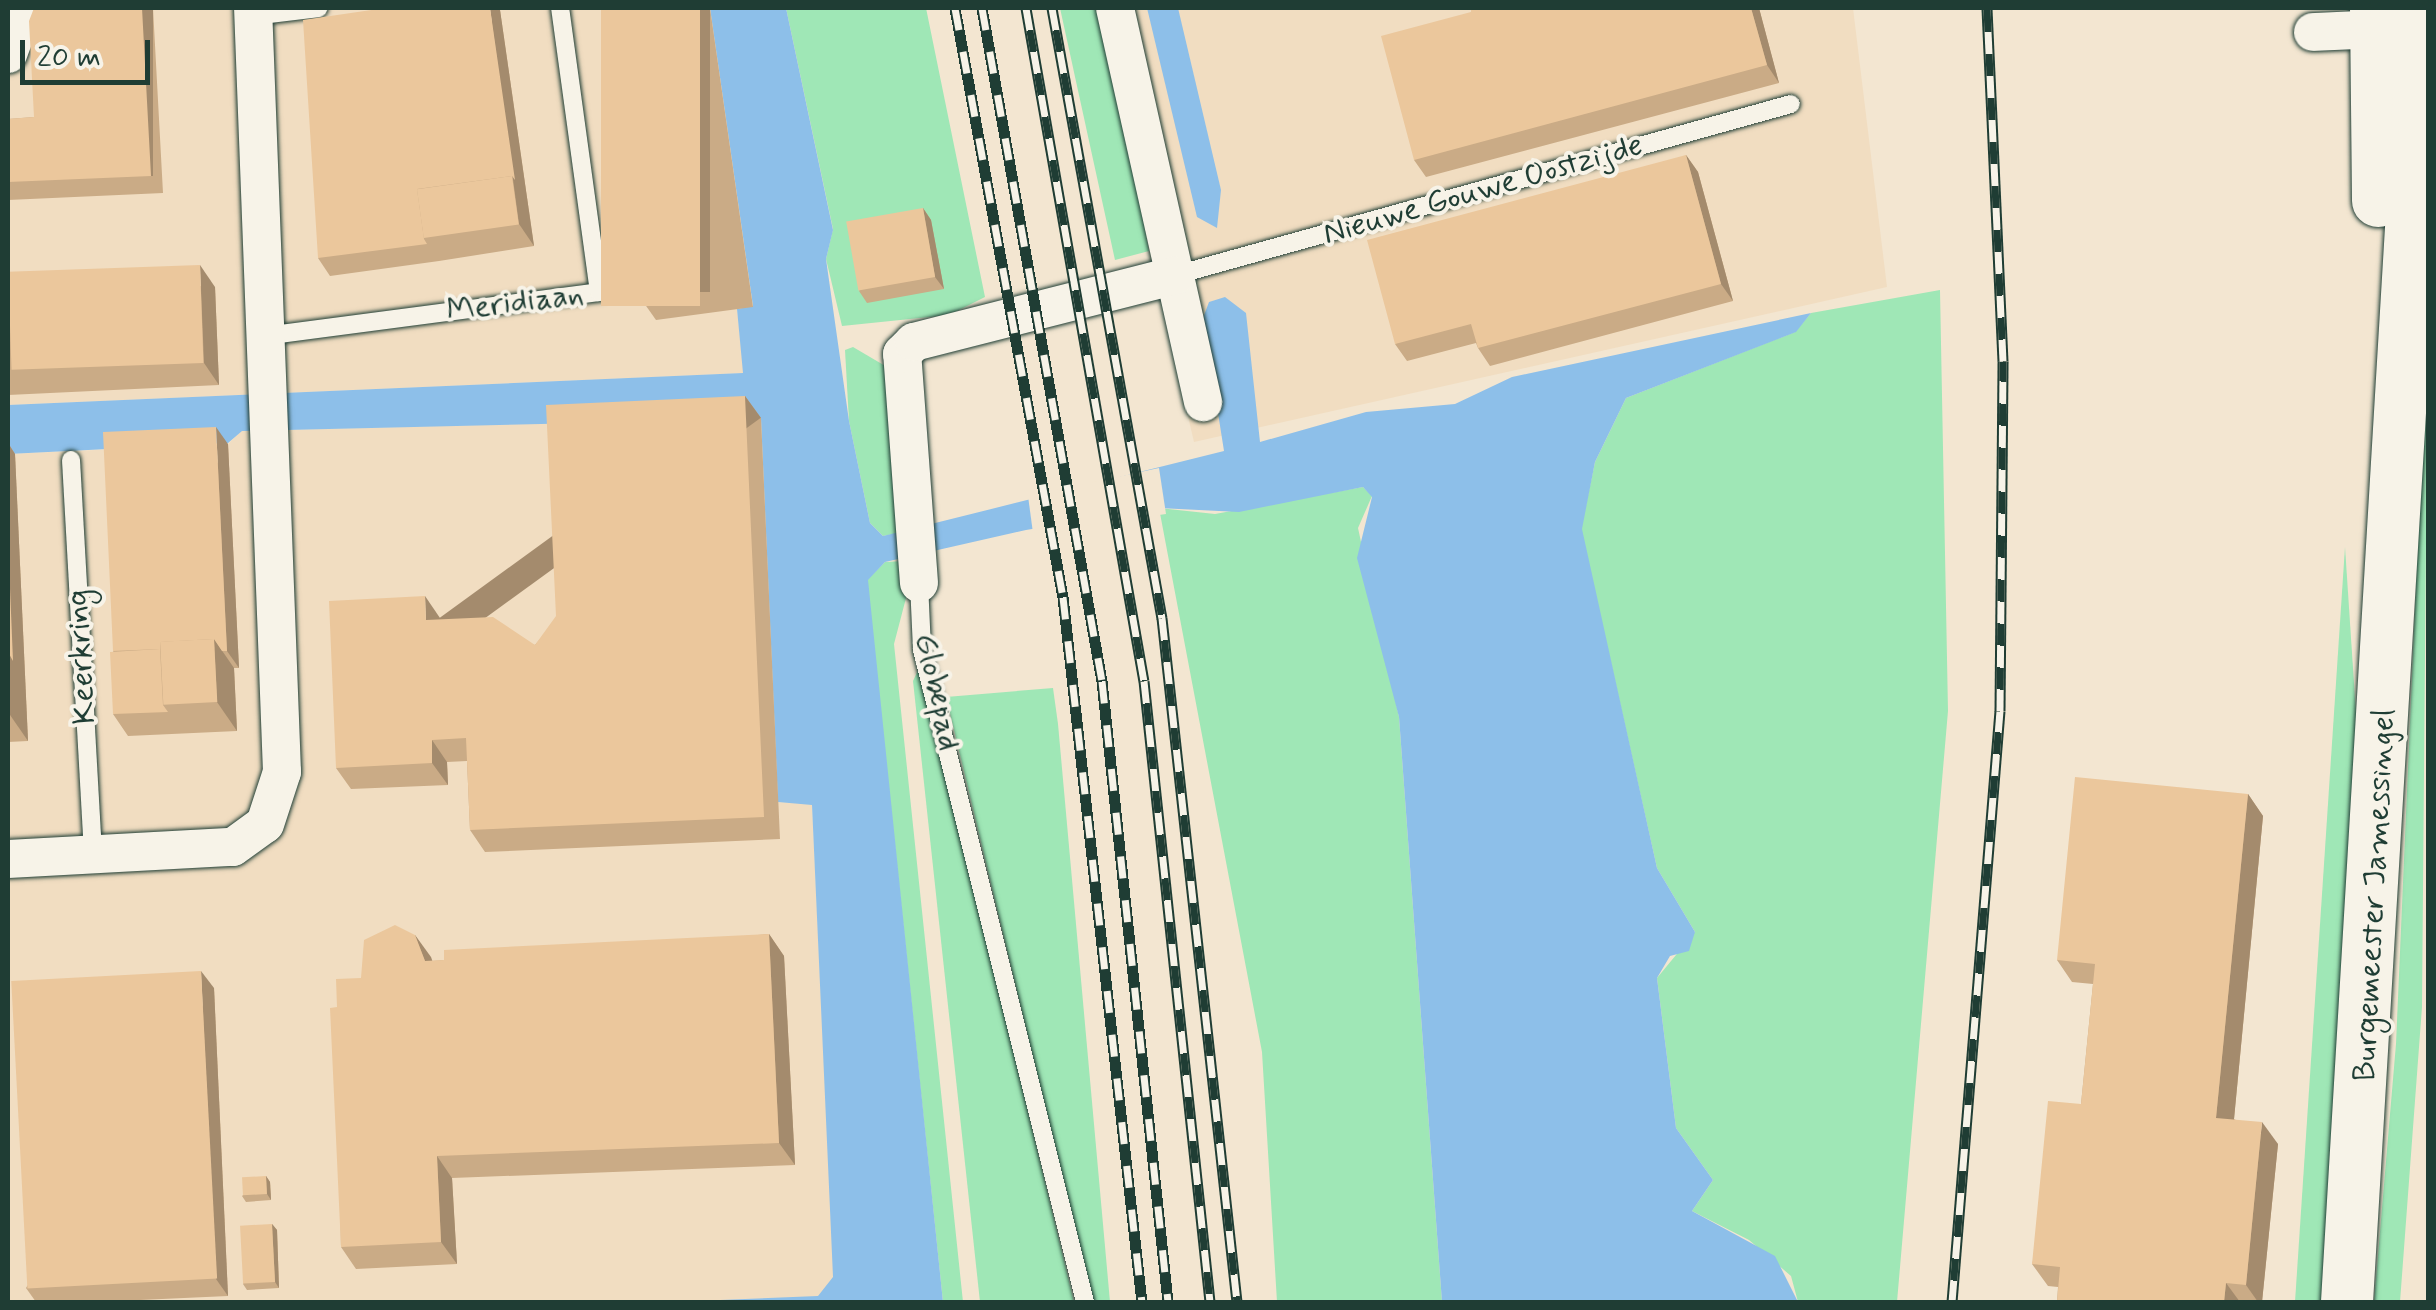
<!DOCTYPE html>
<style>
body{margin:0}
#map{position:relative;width:2436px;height:1310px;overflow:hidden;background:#f3e6d1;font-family:Mynerve,sans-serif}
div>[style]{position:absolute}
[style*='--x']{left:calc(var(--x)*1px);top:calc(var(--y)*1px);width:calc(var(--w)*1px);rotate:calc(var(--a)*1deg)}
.built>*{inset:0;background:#f1ddc1}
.green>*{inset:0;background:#9fe7b6}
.water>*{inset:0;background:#8dbfe9}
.pier>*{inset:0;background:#f3e6d1}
.roads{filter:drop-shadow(0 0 2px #1f3d34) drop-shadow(0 0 2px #1f3d34)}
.service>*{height:18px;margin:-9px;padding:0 9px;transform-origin:9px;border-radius:9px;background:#f7f3e8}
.minor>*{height:38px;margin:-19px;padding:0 19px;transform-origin:19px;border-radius:19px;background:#f7f3e8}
.secondary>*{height:52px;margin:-26px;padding:0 26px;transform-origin:26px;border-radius:26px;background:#f7f3e8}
.rail>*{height:11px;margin-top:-5.5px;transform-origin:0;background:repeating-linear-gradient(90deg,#f7f3e8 0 22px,#1f3d34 0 44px);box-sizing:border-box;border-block:2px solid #1f3d34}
.wall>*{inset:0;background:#caab86}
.shaded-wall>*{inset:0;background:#a48b6d;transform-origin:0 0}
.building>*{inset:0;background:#ebc79c;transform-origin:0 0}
span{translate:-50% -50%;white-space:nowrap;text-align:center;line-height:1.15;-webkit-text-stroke:8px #f7f3e8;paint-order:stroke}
.street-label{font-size:32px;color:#1f3d34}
.frame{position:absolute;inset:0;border:10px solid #1f3d34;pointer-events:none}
.scale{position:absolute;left:20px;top:40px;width:130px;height:45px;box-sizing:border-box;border:5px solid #1f3d34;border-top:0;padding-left:12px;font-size:30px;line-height:35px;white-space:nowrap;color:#1f3d34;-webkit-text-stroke:8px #f7f3e8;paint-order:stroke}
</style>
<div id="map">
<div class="built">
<i style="clip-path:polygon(8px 8px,710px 8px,753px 307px,737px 310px,744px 373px,8px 405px)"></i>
<i style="clip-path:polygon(1092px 8px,1853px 8px,1887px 287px,1194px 442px)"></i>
<i style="clip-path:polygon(761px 418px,778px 802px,812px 804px,834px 1277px,846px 1302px,8px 1302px,8px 454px,228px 444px,241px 431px)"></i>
</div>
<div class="green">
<i style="clip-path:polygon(786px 8px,926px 8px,985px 297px,949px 315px,842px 326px,826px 259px,833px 229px)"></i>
<i style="clip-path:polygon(1060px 8px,1105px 8px,1149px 251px,1115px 260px)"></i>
<i style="clip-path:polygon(1940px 290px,1948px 711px,1897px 1302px,1798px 1302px,1791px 1276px,1749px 1240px,1692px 1211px,1713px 1180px,1676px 1128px,1657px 978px,1695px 932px,1657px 868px,1581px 529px,1595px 462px,1626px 398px,1795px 332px,1811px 313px)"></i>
<i style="clip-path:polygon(2428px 308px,2422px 1007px,2400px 1302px,2374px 1302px,2396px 1044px)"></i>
<i style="clip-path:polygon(853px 347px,887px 367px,903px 532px,883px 536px,870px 523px,849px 421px,845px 350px)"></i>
<i style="clip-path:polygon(1363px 487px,1372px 496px,1358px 528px,1399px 717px,1442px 1302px,1277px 1302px,1262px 1052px,1159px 508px,1215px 514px)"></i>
<i style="clip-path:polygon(2345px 547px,2359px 759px,2326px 1302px,2295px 1302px)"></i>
<i style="clip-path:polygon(905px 561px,911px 579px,894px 644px,963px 1302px,943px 1302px,867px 580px,885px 562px)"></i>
<i style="clip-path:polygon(920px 666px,1074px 1302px,980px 1302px,913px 681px)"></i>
<i style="clip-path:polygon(1053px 688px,1058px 724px,1110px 1302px,1092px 1302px,946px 697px)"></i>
</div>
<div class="water">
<i style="clip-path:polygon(710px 8px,786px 8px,833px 230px,826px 259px,849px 421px,870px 523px,883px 536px,1224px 451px,1203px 318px,1209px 302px,1225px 297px,1246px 313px,1260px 442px,1366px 412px,1455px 404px,1512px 377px,1811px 313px,1796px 332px,1626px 398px,1595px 462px,1582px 529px,1657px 868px,1695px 932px,1689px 951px,1670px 956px,1657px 978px,1676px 1128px,1713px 1180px,1692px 1211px,1775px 1256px,1798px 1302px,1442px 1302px,1399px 717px,1357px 558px,1372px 497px,1363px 487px,1239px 512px,1159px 508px,1026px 530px,885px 562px,868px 580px,943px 1302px,670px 1302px,818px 1296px,833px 1277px,812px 805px,778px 802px,761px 419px,242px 431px,228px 443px,8px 454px,8px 405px,743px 373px,737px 309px,753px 306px)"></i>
<i style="clip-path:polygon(1147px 8px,1178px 8px,1221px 190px,1217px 228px,1197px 217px)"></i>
</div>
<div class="pier">
<i style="clip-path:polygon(1159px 468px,1166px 514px,1033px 533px,1028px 496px)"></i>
</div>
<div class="roads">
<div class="service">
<i style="--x:253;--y:16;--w:66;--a:-6.9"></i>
<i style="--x:1176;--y:275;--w:638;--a:-15.54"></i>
<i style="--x:265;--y:336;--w:337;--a:-7.5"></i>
<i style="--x:599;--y:292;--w:287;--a:-97.8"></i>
<i style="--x:71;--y:460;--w:396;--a:86.8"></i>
<i style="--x:919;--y:583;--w:67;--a:87.4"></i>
<i style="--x:922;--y:650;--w:672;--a:75.96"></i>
</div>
<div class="minor">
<i style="--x:1115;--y:8;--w:404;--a:77.4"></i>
<i style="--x:2313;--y:32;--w:87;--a:-2.6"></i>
<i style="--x:8;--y:54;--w:49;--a:-69.7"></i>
<i style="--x:919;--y:583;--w:230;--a:-94.2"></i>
<i style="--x:902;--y:354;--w:17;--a:-45"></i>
<i style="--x:914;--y:342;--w:270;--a:-14.3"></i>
<i style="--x:8;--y:859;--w:225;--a:-3.1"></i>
<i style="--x:233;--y:847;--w:39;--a:-36"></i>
<i style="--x:265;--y:824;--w:55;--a:-71.9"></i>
<i style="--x:282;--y:772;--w:765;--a:-92.17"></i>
</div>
<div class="secondary">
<i style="--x:2376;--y:8;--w:193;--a:89.4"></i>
<i style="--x:2347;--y:1302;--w:1296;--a:-86.59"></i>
</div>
</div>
<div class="rail">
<i style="--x:955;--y:8;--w:599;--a:79.61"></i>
<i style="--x:1063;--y:597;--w:709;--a:83.61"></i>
<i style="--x:982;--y:8;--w:684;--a:79.89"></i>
<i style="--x:1102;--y:681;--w:624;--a:83.93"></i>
<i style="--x:1026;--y:8;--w:683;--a:80.06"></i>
<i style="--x:1144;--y:681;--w:624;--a:83.93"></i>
<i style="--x:1052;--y:8;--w:620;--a:79.78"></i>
<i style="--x:1162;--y:618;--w:688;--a:83.74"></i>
<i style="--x:1952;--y:1302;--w:593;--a:-85.36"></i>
<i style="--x:2000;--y:711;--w:350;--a:-89.5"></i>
<i style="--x:2003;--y:361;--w:353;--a:-92.6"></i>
</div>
<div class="wall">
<i style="clip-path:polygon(34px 8px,153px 8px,163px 193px,8px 200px,8px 119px,34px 117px)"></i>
<i style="clip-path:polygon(601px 8px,710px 8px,753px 307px,656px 320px,644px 303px)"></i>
<i style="clip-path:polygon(1471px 8px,1759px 8px,1779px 83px,1426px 177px,1414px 160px,1471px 12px)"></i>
<i style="clip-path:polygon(500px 10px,534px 246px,439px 261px,330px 276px,318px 258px)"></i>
<i style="clip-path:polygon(1686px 155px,1698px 172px,1733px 301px,1490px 366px,1478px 348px,1476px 343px,1407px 361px,1395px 344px)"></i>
<i style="clip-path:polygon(923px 208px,931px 220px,944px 289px,867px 303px,859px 291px)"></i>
<i style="clip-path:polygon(8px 274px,215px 287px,219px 385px,8px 395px)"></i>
<i style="clip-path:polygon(745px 396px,761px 418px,780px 839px,485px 852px,470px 830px,467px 761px,447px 762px,448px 785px,351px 789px,336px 768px,440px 618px,535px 645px)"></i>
<i style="clip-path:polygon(8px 443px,15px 454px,28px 741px,8px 742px)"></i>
<i style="clip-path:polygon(228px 444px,239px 668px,234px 668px,237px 731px,128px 736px,113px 714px,113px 652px)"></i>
<i style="clip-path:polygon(2248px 794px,2263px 816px,2234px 1119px,2278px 1144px,2262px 1302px,2057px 1302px,2058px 1287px,2048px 1286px,2032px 1264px,2081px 1104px,2093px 984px,2072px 982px,2057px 960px)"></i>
<i style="clip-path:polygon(769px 934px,784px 956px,795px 1165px,452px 1178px,457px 1264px,356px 1269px,341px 1247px,337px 1007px,361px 978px,415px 935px,432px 961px)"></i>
<i style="clip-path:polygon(214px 988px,228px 1296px,96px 1302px,36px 1302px,26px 1288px)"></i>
<i style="clip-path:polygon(266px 1176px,270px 1182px,271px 1200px,246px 1202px,242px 1196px)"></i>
<i style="clip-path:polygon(272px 1224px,277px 1230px,279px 1288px,247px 1290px,243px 1284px)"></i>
</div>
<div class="shaded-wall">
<i style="left:142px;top:8px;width:11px;height:168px"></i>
<i style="clip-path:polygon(490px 8px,498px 8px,500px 10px,534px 246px,519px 224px)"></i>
<i style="left:700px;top:8px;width:10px;height:284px"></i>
<i style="clip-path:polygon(1751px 8px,1759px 8px,1779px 83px,1767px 65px)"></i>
<i style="clip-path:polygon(1686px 155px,1698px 172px,1733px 301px,1721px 284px)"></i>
<i style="clip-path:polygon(923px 208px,931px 220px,944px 289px,935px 277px)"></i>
<i style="clip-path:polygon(200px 265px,215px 287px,219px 385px,204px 363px)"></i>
<i style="left:745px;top:396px;width:27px;height:421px;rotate:54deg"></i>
<i style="clip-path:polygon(216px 427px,228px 444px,239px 668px,227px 651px)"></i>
<i style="clip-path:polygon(8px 443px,15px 454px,28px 741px,8px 712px)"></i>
<i style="clip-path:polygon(425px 596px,440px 618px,441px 641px,426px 620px)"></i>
<i style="clip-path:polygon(214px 639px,234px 668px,237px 731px,217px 702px)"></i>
<i style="clip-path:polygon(432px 740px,447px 762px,448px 785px,432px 763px)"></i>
<i style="clip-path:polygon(2248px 794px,2263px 816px,2232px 1140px,2216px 1118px)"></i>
<i style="clip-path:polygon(769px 934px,784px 956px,795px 1165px,779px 1143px)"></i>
<i style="clip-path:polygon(415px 935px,431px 957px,440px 983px,425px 961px)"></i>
<i style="clip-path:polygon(201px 971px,214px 988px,228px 1296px,216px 1279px)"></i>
<i style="clip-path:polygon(2262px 1122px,2278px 1144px,2262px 1302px,2258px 1302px,2246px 1285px)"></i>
<i style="clip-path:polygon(437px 1156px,452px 1178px,457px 1264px,441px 1242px)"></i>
<i style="clip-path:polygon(266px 1176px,270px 1182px,271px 1200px,267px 1194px)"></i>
<i style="clip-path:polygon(272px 1224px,277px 1230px,279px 1288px,275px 1282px)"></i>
<i style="clip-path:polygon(2226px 1283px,2240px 1302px,2224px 1302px)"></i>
</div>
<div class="building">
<i style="clip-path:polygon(34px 8px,142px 8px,151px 176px,8px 182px,8px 119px,34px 117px,29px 21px)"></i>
<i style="clip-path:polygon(385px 8px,490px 8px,515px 180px,512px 176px,417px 189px,424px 239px,427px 244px,318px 258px,303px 20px)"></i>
<i style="left:601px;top:8px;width:99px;height:298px"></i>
<i style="clip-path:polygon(1471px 8px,1751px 8px,1767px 65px,1414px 160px,1381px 36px,1471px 12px)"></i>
<i style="clip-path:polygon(1686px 155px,1721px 284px,1478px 348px,1471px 324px,1395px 344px,1367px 240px)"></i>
<i style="left:512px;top:176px;width:49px;height:96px;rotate:82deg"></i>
<i style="left:923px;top:208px;width:70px;height:78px;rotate:80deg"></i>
<i style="left:200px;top:265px;width:98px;height:192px;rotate:88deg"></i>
<i style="clip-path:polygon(745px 396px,764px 817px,470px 830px,466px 738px,432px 740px,432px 763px,336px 768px,329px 601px,425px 596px,426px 620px,493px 617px,535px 645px,556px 616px,546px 405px)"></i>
<i style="clip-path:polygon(216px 427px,227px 651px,222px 651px,214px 639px,160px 642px,160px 649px,113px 651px,103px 432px)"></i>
<i style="clip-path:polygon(8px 540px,13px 661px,8px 652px)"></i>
<i style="left:214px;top:639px;width:63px;height:54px;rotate:87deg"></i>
<i style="clip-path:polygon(160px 649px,163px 705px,168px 712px,113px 714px,110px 652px)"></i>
<i style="clip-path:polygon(2075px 777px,2248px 794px,2216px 1118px,2262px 1122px,2246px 1285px,2226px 1283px,2224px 1302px,2057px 1302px,2060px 1267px,2032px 1264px,2048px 1101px,2081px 1104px,2095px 964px,2057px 960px)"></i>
<i style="clip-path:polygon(395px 925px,415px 935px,425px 961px,444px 960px,444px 950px,769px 934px,779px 1143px,437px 1156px,441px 1242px,341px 1247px,330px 1008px,337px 1007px,336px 979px,361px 978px,364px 940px)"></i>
<i style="left:201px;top:971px;width:308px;height:190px;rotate:87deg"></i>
<i style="left:266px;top:1176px;width:18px;height:24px;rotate:87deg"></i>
<i style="left:272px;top:1224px;width:58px;height:32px;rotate:87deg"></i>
</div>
<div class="street-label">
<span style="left:1483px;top:190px;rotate:-16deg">Nieuwe Gouwe Oostzijde</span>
<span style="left:515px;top:303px;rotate:-7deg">Meridiaan</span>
<span style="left:82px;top:657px;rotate:-93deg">Keerkring</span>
<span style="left:937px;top:692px;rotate:78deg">Globepad</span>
<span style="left:2375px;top:895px;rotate:-87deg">Burgemeester Jamessingel</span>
</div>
<div class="frame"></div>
<div class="scale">20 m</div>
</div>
